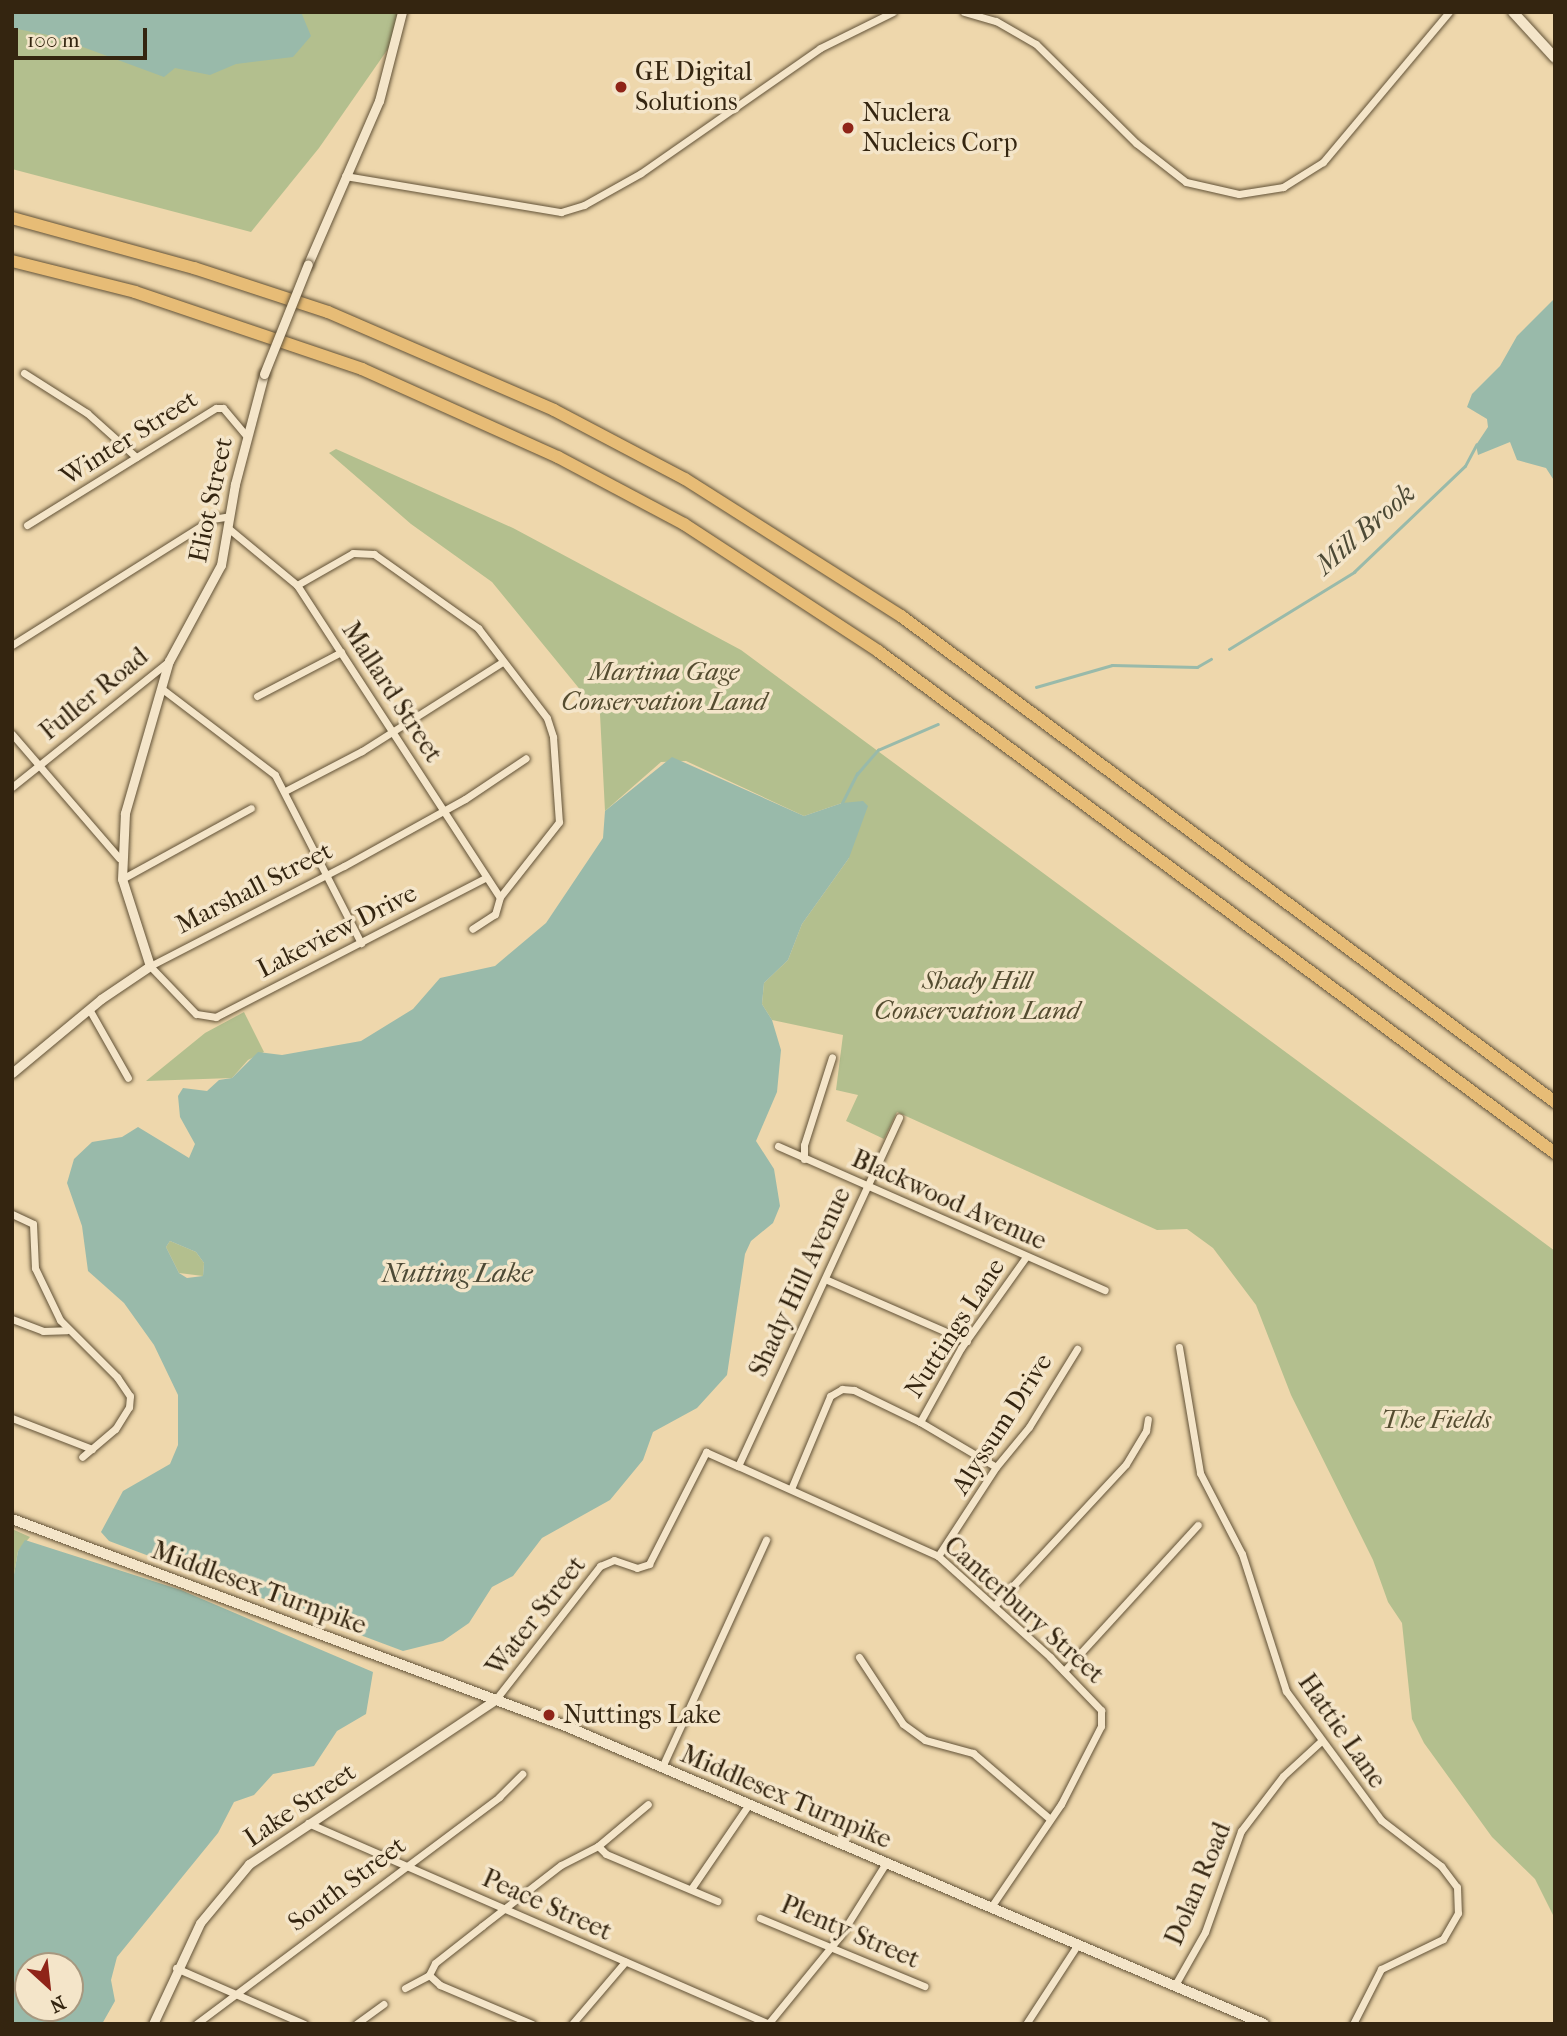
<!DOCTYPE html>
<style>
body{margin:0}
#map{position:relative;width:1567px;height:2036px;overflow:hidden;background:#eed7ac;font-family:"IM FELL French Canon",serif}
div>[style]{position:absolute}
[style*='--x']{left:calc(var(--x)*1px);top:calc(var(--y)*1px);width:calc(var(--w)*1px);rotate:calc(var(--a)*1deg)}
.green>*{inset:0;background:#b3bf8e}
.water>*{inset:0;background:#99baaa}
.stream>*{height:2.5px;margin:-1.25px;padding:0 1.25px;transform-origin:1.25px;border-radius:1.25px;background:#99baaa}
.roads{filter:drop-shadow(0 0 2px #625237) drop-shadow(0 0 2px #625237)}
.minor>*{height:7px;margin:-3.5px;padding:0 3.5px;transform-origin:3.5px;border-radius:3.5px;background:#f4e5c9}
.tertiary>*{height:9px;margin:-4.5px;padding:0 4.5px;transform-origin:4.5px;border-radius:4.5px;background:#f4e5c9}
.secondary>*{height:10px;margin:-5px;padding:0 5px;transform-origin:5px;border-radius:5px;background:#f4e5c9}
.motorway>*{height:12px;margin:-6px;padding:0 6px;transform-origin:6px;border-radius:6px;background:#e7bc76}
.bridges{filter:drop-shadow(0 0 2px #625237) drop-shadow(0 0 2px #625237)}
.tertiary-bridge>*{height:9px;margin:-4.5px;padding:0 4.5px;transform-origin:4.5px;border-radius:4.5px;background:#f4e5c9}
.dots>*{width:19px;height:19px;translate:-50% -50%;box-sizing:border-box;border:4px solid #f4e5c9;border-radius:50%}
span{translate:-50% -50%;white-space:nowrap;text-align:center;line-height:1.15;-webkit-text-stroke:7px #f4e5c9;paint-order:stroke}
.poi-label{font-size:26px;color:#342510}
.left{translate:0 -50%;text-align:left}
.street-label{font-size:26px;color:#342510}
.park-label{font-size:26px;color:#544c30;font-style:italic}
.water-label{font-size:28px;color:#4d4a36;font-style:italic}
.frame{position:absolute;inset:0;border:14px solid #342510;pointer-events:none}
.north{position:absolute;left:14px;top:1952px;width:70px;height:70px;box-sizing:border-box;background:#f4e5c9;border:2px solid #a7987f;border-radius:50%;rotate:153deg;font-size:19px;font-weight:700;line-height:28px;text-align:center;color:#342510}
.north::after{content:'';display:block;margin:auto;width:24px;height:32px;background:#8f2418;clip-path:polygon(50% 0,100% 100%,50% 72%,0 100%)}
.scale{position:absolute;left:14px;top:28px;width:133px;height:32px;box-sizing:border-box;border:4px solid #342510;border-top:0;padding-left:9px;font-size:21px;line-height:24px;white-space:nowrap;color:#342510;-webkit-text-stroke:5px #f4e5c9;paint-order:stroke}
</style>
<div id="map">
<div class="green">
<i style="clip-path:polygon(12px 12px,398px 12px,390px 46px,319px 148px,251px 232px,12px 169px)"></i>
<i style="clip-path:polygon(336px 449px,513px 528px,741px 650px,1555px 1251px,1555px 1919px,1535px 1879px,1492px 1837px,1424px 1743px,1412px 1719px,1402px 1623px,1388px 1602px,1373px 1560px,1291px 1395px,1256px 1305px,1213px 1248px,1187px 1229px,1157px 1230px,897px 1112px,884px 1139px,846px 1121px,858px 1095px,836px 1090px,843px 1035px,772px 1020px,762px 1004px,764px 983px,788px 960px,802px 924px,849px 858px,842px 803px,804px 816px,686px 761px,661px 762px,605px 811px,600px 714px,492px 582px,411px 524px,329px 453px)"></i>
<i style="clip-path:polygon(244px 1012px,264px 1052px,248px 1060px,232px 1078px,146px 1081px,205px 1033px)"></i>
<i style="clip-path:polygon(170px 1241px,196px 1252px,204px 1263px,203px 1276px,179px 1273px,166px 1247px)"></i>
<i style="clip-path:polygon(12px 1529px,30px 1537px,18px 1551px,12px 1586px)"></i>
</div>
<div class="water">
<i style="clip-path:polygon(12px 12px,301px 12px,311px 36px,293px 57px,236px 64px,210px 75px,175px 68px,164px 77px,53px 36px,12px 28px)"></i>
<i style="clip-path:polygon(1555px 298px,1555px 482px,1546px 468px,1517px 460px,1510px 442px,1478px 455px,1476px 445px,1488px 427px,1487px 419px,1467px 407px,1472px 394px,1500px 366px,1517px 336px)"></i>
<i style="clip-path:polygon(evenodd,672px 757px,804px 816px,842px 803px,863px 801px,868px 806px,849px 858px,802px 924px,788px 960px,764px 983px,762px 1004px,772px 1020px,781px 1050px,777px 1092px,756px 1141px,774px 1169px,780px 1206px,773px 1223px,751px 1241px,745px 1254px,727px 1375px,697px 1408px,653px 1432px,643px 1460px,610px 1500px,542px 1538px,513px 1576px,492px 1587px,469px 1623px,443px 1641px,403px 1651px,109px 1541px,101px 1532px,123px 1491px,170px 1464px,178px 1445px,178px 1395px,154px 1345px,124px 1303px,88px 1271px,82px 1226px,67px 1183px,74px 1159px,92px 1142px,122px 1137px,138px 1127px,189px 1158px,195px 1144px,180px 1117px,178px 1096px,183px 1088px,207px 1091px,219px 1080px,232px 1078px,258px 1052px,282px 1055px,361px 1041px,413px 1009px,440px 978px,495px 966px,546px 923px,603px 838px,605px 811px,672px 757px,170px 1241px,196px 1252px,204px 1263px,203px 1276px,187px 1278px,179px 1273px,166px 1247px,170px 1241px)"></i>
<i style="clip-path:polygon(evenodd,25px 1540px,181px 1590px,373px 1672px,366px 1714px,337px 1731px,314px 1766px,273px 1774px,254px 1795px,234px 1802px,218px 1833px,117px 1957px,111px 1980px,115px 2001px,102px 2024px,12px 2024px,12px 1586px,18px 1551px,25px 1540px,28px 1966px,70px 1966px,70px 2008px,28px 2008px,28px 1966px)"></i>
</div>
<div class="stream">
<i style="--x:1229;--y:649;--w:147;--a:-31.6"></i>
<i style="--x:1354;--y:572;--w:153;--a:-43.7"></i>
<i style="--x:1465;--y:466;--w:24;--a:-62"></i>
<i style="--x:1036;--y:687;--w:79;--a:-16.1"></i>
<i style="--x:1112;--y:665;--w:85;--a:1.3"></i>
<i style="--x:1197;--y:667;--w:16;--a:-30"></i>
<i style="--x:842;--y:803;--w:33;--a:-63"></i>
<i style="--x:857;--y:774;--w:32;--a:-49"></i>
<i style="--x:878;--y:750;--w:65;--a:-23.4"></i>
</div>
<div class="roads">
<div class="minor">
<i style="--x:964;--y:12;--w:33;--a:16"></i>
<i style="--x:996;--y:21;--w:46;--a:29.9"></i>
<i style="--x:1036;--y:44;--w:141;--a:44.7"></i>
<i style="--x:1136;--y:143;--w:63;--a:38"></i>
<i style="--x:1186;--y:182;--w:54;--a:12.8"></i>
<i style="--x:1239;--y:194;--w:45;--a:-9"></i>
<i style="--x:1283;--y:187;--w:47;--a:-32"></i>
<i style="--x:1323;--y:162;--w:196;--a:-50"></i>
<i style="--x:345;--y:176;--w:219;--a:9.5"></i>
<i style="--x:561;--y:212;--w:24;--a:-17"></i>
<i style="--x:584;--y:205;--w:65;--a:-29.3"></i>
<i style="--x:641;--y:173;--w:218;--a:-34.9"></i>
<i style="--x:820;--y:48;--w:81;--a:-26.3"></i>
<i style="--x:24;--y:373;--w:75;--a:32.4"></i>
<i style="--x:87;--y:413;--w:66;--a:41.9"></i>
<i style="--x:27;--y:525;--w:222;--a:-31.8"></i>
<i style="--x:216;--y:408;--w:7;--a:0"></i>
<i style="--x:223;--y:408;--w:35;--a:50"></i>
<i style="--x:228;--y:528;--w:89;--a:39.6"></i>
<i style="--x:297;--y:585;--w:372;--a:57"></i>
<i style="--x:297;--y:585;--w:64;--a:-29.7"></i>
<i style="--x:353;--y:553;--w:21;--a:3"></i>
<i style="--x:374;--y:554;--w:128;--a:35.4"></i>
<i style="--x:478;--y:628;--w:113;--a:52.5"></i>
<i style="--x:547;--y:718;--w:20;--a:72"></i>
<i style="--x:553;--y:737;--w:85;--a:86"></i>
<i style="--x:559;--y:822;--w:95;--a:128.2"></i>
<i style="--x:500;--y:897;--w:18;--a:106"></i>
<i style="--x:495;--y:914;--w:27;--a:147"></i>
<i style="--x:12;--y:645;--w:236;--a:-32.2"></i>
<i style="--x:212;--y:519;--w:18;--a:-9"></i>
<i style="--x:161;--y:688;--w:143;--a:37.3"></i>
<i style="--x:275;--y:775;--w:189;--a:62.9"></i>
<i style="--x:257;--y:696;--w:95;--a:-27.6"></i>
<i style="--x:12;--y:734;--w:164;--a:49.2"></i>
<i style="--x:12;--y:787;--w:201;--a:-38.7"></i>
<i style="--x:285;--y:791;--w:87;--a:-27.5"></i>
<i style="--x:362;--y:751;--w:166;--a:-32.4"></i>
<i style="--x:485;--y:878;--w:303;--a:152.7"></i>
<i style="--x:216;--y:1017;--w:20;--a:-171"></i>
<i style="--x:196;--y:1014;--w:66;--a:-133.8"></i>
<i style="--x:150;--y:966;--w:218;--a:-27.3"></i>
<i style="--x:344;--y:866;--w:138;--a:-29"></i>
<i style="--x:465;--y:799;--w:73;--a:-33.9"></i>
<i style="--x:122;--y:879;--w:147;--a:-28.8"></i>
<i style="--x:89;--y:1009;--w:79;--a:60.5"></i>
<i style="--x:778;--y:1146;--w:357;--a:23.8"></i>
<i style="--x:804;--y:1159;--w:14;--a:-90"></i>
<i style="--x:804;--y:1145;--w:92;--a:-72.3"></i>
<i style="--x:12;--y:1214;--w:23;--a:25"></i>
<i style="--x:33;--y:1224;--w:44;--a:87.4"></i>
<i style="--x:35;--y:1268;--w:58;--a:64.3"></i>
<i style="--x:60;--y:1320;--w:81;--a:45"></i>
<i style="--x:117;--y:1377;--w:23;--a:56"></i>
<i style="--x:130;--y:1396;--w:11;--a:95"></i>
<i style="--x:129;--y:1407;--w:26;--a:122"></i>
<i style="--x:115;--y:1429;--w:43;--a:139.7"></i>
<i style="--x:825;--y:1279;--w:155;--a:23.6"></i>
<i style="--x:12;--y:1319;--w:33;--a:21"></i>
<i style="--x:43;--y:1331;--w:24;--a:-2"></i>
<i style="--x:1179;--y:1347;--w:128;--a:80.5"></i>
<i style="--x:1200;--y:1473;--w:91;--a:62.6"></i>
<i style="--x:1242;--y:1554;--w:144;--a:72.2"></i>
<i style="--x:1286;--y:1691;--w:160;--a:53.6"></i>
<i style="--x:1381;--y:1820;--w:76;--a:37.5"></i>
<i style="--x:1441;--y:1866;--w:26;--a:53"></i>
<i style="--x:1457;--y:1887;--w:26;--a:88"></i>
<i style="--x:1458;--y:1913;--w:30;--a:120"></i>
<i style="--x:1443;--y:1939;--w:69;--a:154.2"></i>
<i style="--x:1381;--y:1969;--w:62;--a:117"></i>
<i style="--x:12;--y:1418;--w:86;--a:21.2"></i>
<i style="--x:920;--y:1422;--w:85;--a:-61"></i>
<i style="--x:961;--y:1348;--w:112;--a:-54.5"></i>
<i style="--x:738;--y:1466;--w:384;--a:-65.2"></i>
<i style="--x:791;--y:1489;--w:101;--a:-67.2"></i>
<i style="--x:830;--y:1396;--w:14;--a:-30"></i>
<i style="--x:842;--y:1389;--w:12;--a:5"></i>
<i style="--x:854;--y:1390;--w:73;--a:25.9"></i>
<i style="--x:920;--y:1422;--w:88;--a:30.6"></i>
<i style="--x:938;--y:1556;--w:106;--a:-56.9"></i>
<i style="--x:996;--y:1467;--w:52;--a:-50.5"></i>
<i style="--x:1029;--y:1427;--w:92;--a:-58.4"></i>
<i style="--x:995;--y:1605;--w:192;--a:-47.1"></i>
<i style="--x:1126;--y:1464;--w:39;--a:-59"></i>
<i style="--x:1146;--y:1431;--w:12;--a:-81"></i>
<i style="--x:859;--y:1657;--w:80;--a:56.7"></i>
<i style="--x:903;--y:1724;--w:27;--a:36"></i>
<i style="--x:925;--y:1740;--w:50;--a:15.2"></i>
<i style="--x:973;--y:1753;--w:101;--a:40.6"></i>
<i style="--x:1064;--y:1671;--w:198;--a:-47.5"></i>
<i style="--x:496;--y:1699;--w:169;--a:-52"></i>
<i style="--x:600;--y:1566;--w:15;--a:-23"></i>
<i style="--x:614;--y:1560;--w:24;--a:19"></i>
<i style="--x:637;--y:1568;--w:13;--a:-18"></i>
<i style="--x:649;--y:1564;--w:126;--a:-63"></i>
<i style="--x:706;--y:1452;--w:35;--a:24"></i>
<i style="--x:738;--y:1466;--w:219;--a:24.2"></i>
<i style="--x:938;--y:1556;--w:151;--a:42"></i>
<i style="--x:1050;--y:1657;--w:74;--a:46.1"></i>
<i style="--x:1101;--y:1710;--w:16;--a:90"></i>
<i style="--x:1101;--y:1726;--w:88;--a:117.1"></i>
<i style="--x:1061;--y:1804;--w:125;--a:124.2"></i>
<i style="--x:662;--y:1767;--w:250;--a:-65.4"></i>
<i style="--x:308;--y:1823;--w:503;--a:23.56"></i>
<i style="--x:598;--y:1846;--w:11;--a:45"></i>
<i style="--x:606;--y:1854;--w:121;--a:22.9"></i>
<i style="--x:691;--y:1889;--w:103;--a:-55.7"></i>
<i style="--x:760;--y:1918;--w:178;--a:22.5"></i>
<i style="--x:176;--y:1968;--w:140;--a:23.6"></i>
<i style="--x:429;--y:1975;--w:13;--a:-63"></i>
<i style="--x:435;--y:1963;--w:60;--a:-38.2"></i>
<i style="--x:482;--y:1926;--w:100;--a:-37.7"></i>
<i style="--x:561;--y:1865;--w:42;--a:-27.2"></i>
<i style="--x:598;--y:1846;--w:65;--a:-40"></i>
<i style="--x:429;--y:1975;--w:15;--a:42"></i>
<i style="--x:440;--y:1985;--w:100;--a:23"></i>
<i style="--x:1175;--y:1985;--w:61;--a:-60.5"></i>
<i style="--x:1205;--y:1932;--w:107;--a:-70.4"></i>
<i style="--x:1241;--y:1831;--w:69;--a:-52.6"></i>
<i style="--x:1283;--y:1776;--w:52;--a:-42.6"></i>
<i style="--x:405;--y:1988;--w:27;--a:-28"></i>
<i style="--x:196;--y:2024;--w:379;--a:-36.8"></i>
<i style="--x:499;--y:1797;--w:33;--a:-45"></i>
<i style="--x:356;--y:2024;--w:34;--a:-36"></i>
<i style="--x:572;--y:2024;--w:82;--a:-49.5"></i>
<i style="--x:768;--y:2024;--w:114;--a:-50.7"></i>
<i style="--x:840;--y:1936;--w:86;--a:-57.8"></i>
<i style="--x:1026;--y:2024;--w:95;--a:-57"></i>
</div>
<div class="tertiary">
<i style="--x:308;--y:264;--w:178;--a:-66.5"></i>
<i style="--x:379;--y:101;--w:92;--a:-75.5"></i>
<i style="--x:12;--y:1073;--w:116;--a:-39.7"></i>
<i style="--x:101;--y:999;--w:59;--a:-34"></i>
<i style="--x:150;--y:966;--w:91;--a:-107.8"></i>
<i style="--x:122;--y:879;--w:66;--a:-87.4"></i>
<i style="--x:125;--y:813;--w:158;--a:-73.9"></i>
<i style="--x:169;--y:661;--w:109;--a:-61.6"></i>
<i style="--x:221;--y:565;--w:82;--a:-80.2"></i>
<i style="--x:235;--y:484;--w:114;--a:-75.2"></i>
<i style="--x:153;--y:2024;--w:111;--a:-65"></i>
<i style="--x:200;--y:1923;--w:77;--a:-50.3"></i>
<i style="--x:249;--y:1864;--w:297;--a:-33.7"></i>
</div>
<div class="secondary">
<i style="--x:1513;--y:12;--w:62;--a:47.6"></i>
<i style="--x:12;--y:1519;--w:588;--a:20.5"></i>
<i style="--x:563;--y:1725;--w:762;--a:23.1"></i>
</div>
<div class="motorway">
<i style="--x:12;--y:218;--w:189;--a:15.4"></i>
<i style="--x:194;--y:268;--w:141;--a:18.2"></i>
<i style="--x:328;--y:312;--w:246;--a:23.4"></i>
<i style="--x:554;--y:410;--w:148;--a:27.8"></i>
<i style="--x:685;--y:479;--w:256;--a:32.4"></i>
<i style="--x:901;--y:616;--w:815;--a:36.62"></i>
<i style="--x:12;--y:261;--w:127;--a:14.1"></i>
<i style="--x:135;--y:292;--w:240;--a:18.7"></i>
<i style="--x:362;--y:369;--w:215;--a:24.2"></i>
<i style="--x:558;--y:457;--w:143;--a:28"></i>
<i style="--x:684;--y:524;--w:232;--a:33.2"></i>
<i style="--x:878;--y:651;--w:843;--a:36.56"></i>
</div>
</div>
<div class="bridges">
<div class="tertiary-bridge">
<i style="--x:264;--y:374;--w:118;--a:-68.2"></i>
</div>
</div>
<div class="dots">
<i style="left:621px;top:87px;background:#8f2418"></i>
<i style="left:848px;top:128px;background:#8f2418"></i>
<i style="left:549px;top:1715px;background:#8f2418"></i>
</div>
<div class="poi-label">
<span class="left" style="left:635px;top:87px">GE Digital<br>Solutions</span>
<span class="left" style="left:862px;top:128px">Nuclera<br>Nucleics Corp</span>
<span class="left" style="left:563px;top:1715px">Nuttings Lake</span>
</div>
<div class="street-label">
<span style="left:129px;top:438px;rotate:-32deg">Winter Street</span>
<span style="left:211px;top:500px;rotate:-78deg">Eliot Street</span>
<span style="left:392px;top:692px;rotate:57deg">Mallard Street</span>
<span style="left:94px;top:694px;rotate:-39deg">Fuller Road</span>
<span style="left:254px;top:888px;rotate:-27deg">Marshall Street</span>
<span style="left:337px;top:931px;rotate:-27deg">Lakeview Drive</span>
<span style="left:949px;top:1200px;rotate:24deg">Blackwood Avenue</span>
<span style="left:800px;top:1282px;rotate:-65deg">Shady Hill Avenue</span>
<span style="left:955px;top:1328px;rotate:-57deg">Nuttings Lane</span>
<span style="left:1002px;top:1424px;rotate:-57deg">Alyssum Drive</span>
<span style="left:259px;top:1588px;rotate:20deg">Middlesex Turnpike</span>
<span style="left:1024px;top:1610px;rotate:42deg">Canterbury Street</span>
<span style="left:536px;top:1616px;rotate:-52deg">Water Street</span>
<span style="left:1342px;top:1731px;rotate:55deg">Hattie Lane</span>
<span style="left:786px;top:1797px;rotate:23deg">Middlesex Turnpike</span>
<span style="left:300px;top:1805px;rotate:-34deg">Lake Street</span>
<span style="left:347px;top:1884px;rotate:-37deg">South Street</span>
<span style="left:1198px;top:1884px;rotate:-67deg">Dolan Road</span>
<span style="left:547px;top:1905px;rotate:24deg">Peace Street</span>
<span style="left:850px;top:1932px;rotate:23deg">Plenty Street</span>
</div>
<div class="park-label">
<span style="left:664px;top:687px">Martina Gage<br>Conservation Land</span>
<span style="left:977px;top:996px">Shady Hill<br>Conservation Land</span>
<span style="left:1436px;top:1420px">The Fields</span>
</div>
<div class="water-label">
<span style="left:1365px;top:529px;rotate:-41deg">Mill Brook</span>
<span style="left:457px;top:1273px">Nutting Lake</span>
</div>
<div class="frame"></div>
<div class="north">N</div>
<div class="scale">100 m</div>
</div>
